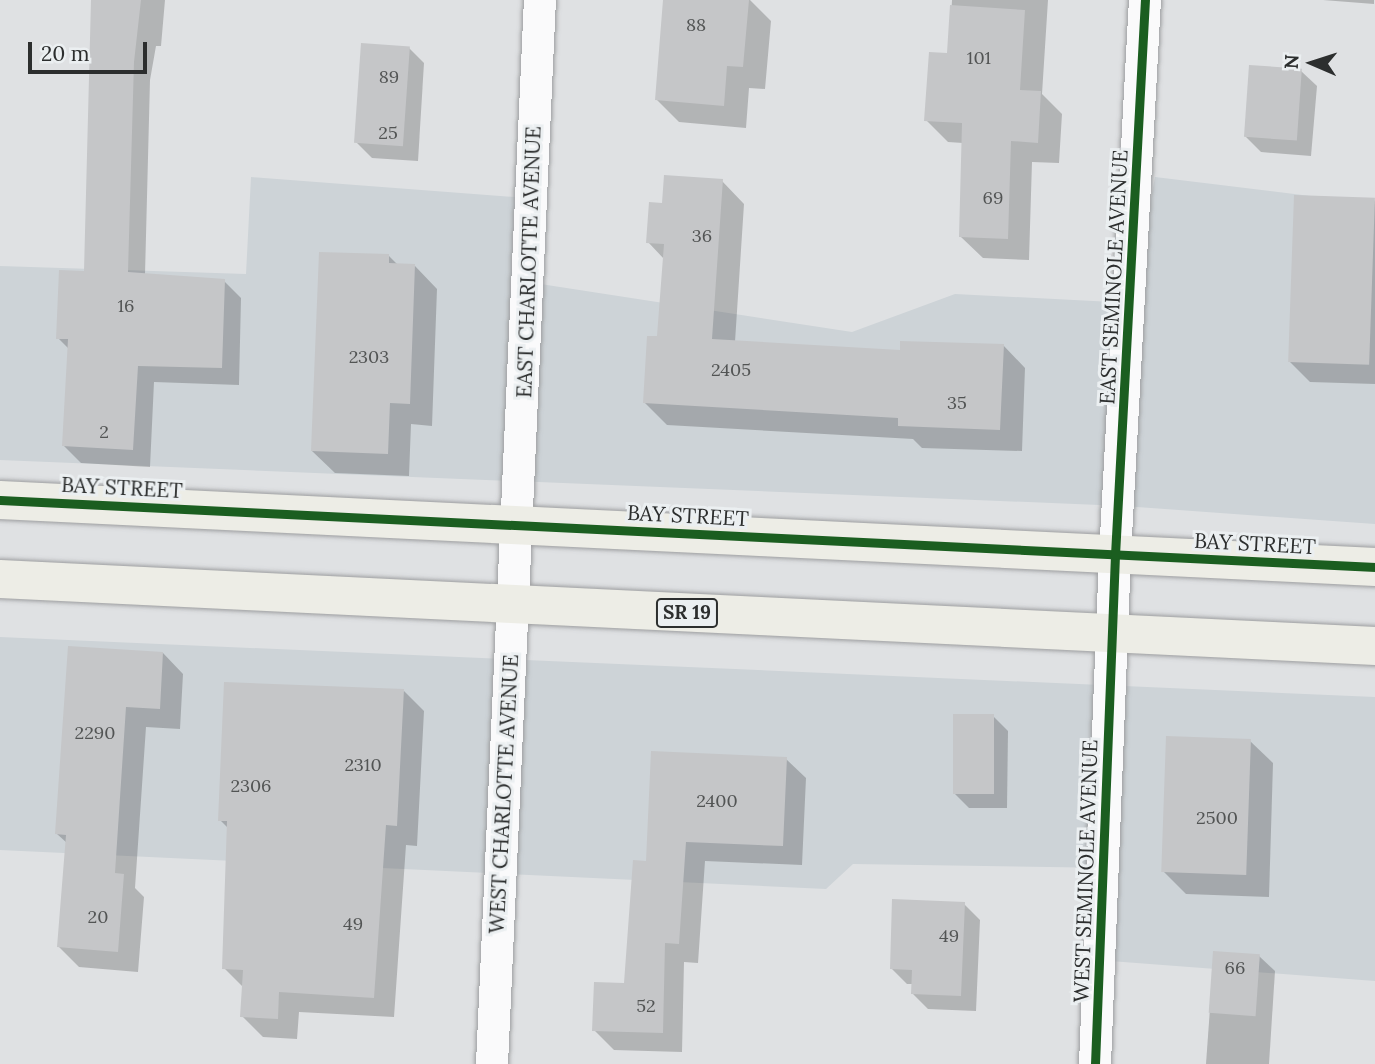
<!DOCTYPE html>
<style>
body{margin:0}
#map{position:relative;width:1375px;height:1064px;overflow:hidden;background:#dfe1e3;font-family:Lora,serif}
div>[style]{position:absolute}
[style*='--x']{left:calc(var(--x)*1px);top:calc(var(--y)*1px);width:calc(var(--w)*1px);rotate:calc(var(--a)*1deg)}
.built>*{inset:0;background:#cdd3d7}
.shadow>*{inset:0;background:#0003}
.building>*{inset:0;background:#c5c6c8;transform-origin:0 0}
.roads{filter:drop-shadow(0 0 2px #9d9ea0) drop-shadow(0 0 2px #9d9ea0)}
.minor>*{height:32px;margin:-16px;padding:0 16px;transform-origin:16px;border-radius:16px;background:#fafafb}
.primary>*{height:38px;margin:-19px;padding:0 19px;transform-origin:19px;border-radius:19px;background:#edede6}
.cycleway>*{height:9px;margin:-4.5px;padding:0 4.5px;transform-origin:4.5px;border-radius:4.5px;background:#1b5e20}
span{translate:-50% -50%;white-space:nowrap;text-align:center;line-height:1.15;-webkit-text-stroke:6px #ebeff1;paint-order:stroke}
.number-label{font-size:18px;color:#525454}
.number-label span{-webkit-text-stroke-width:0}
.shield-label span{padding:2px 5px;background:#ebeff1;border:2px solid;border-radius:5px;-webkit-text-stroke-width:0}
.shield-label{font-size:19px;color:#2c2e2e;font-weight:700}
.street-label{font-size:21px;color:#2c2e2e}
.north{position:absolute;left:1277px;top:28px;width:70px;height:70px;-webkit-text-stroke:5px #ebeff1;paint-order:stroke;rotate:273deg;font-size:19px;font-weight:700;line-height:28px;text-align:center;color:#2c2e2e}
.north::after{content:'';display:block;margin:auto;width:24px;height:32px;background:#2c2e2e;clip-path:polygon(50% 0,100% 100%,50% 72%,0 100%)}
.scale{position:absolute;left:28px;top:42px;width:119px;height:32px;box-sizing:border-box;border:4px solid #2c2e2e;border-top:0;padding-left:9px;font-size:21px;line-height:24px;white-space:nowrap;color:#2c2e2e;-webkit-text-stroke:5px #ebeff1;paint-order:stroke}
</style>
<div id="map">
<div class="built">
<i style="clip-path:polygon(251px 177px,528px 198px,534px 283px,852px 332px,955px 294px,1132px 303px,1155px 177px,1375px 204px,1375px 524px,1123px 506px,0 460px,0 266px,246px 274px)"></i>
<i style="clip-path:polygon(0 637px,1375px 697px,1375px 981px,1110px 961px,1114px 868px,853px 864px,826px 889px,0 850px)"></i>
</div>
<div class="shadow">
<i style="clip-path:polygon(92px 0,165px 0,161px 46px,156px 46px,150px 80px,145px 275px,224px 281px,241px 298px,239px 385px,154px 382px,150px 467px,81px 463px,64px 446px,69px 349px,58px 338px,86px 272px)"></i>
<i style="clip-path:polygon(665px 0,750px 0,771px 21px,765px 89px,749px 88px,746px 128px,679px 122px,657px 100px)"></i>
<i style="clip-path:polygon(952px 0,1048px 0,1042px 94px,1062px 114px,1059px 163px,1032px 162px,1029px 260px,983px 258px,961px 237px,963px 143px,948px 142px,926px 120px,949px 55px)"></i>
<i style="clip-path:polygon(1323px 0,1374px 0,1374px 4px)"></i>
<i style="clip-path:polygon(409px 48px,424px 63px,418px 161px,372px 158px,356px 142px)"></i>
<i style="clip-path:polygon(1301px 71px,1317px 86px,1311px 156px,1261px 152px,1245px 136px)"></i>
<i style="clip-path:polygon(722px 181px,744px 204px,735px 342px,902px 352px,1003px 345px,1025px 368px,1022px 451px,922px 448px,913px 439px,667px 425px,644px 402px,659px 338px,664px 259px,648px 242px,663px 205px)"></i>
<i style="clip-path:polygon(1375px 200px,1375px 384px,1310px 382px,1289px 361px)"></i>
<i style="clip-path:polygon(389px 256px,398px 265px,415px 266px,437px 289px,432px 426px,411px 424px,409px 476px,335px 473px,312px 451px)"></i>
<i style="clip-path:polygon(70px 647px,163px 653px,183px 674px,180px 729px,146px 727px,135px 888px,144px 897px,138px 972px,79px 967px,59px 947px,67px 843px,57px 834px)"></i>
<i style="clip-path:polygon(404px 691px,424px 711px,417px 846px,406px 845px,394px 1017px,299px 1012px,297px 1039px,263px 1037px,242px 1016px,244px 988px,224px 968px,228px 828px,220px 820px)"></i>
<i style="clip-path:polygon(993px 716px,1008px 731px,1007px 808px,969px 808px,954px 793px)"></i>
<i style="clip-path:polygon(1250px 741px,1273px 763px,1269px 897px,1186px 894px,1164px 872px)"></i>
<i style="clip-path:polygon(786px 759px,806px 778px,802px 865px,705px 861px,698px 963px,684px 962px,682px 1052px,614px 1050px,594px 1030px,625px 985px,648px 863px)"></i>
<i style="clip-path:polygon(964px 904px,980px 920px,976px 1011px,928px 1009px,913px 994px,913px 984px,907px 984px,892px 969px)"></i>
<i style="clip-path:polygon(1214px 952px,1259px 956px,1275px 971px,1269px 1064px,1206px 1064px)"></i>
</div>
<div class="building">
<i style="clip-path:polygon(91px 0,141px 0,134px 62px,128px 272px,225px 279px,222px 368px,138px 366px,133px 450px,62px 446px,68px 339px,56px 339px,59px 270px,84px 271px)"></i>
<i style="clip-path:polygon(663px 0,749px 0,743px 67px,727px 66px,724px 106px,655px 100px)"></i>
<i style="clip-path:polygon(950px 5px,1025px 10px,1020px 90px,1041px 91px,1038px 143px,1011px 141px,1008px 239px,959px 237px,962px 123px,924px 121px,929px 52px,947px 53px)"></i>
<i style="left:361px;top:43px;width:49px;height:100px;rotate:4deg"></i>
<i style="left:1249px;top:65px;width:53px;height:72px;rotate:4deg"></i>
<i style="clip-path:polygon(664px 175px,723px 179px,712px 339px,900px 350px,900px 341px,1004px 344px,1000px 430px,898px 426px,898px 418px,643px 403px,647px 336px,657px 336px,664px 244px,646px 243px,649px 202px,662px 203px)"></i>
<i style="left:1294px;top:195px;width:81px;height:167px;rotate:2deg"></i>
<i style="clip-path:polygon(319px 252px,389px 254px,389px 263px,415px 264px,410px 404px,390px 403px,388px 454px,311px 451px)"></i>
<i style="clip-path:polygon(68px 646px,163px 652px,160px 709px,126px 707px,115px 873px,124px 874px,118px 952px,57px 947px,66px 835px,55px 834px)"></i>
<i style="clip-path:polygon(224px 682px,404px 689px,397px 826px,386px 825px,374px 998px,279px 992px,278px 1019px,240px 1017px,243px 970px,222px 969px,227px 821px,218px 821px)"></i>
<i style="left:953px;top:714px;width:41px;height:80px"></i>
<i style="left:1166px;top:736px;width:85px;height:136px;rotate:2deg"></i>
<i style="clip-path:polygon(651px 751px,787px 757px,783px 846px,686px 842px,679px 944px,665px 943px,663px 1033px,592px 1031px,594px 982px,624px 983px,633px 860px,646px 861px)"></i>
<i style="clip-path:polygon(892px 899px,965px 902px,961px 996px,911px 994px,912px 970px,890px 969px)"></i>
<i style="left:1213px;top:951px;width:47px;height:62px;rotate:4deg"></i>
</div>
<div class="roads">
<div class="minor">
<i style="--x:492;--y:1064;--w:1065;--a:-87.42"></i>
<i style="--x:1095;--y:1064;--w:509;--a:-87.75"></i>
<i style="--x:1115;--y:555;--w:556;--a:-86.91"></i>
</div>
<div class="primary">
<i style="--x:0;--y:500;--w:1377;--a:2.79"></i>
<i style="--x:0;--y:579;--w:1377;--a:2.79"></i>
</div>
</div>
<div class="cycleway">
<i style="--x:0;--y:500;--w:1377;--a:2.79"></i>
<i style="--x:1095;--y:1064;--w:509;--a:-87.75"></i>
<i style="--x:1115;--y:555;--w:556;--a:-86.91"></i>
</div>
<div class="number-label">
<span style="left:696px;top:25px">88</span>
<span style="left:979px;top:58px">101</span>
<span style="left:389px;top:77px">89</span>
<span style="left:388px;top:133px">25</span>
<span style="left:993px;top:198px">69</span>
<span style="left:702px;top:236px">36</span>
<span style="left:126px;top:306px">16</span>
<span style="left:369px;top:357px">2303</span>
<span style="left:731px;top:370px">2405</span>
<span style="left:957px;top:403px">35</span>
<span style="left:104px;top:432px">2</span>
<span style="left:95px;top:733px">2290</span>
<span style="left:363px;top:765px">2310</span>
<span style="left:251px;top:786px">2306</span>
<span style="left:717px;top:801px">2400</span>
<span style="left:1217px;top:818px">2500</span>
<span style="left:98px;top:917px">20</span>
<span style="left:353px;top:924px">49</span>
<span style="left:949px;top:936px">49</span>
<span style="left:1235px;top:968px">66</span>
<span style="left:646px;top:1006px">52</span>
</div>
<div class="shield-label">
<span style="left:687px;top:613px">SR 19</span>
</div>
<div class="street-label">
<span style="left:529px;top:262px;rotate:-88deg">EAST CHARLOTTE AVENUE</span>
<span style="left:1114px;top:277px;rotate:-87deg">EAST SEMINOLE AVENUE</span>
<span style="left:122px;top:488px;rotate:3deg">BAY STREET</span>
<span style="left:688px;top:516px;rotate:3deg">BAY STREET</span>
<span style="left:1255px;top:544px;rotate:3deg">BAY STREET</span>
<span style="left:504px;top:794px;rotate:-87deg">WEST CHARLOTTE AVENUE</span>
<span style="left:1086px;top:871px;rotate:-88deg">WEST SEMINOLE AVENUE</span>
</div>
<div class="north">N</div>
<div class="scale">20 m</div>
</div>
